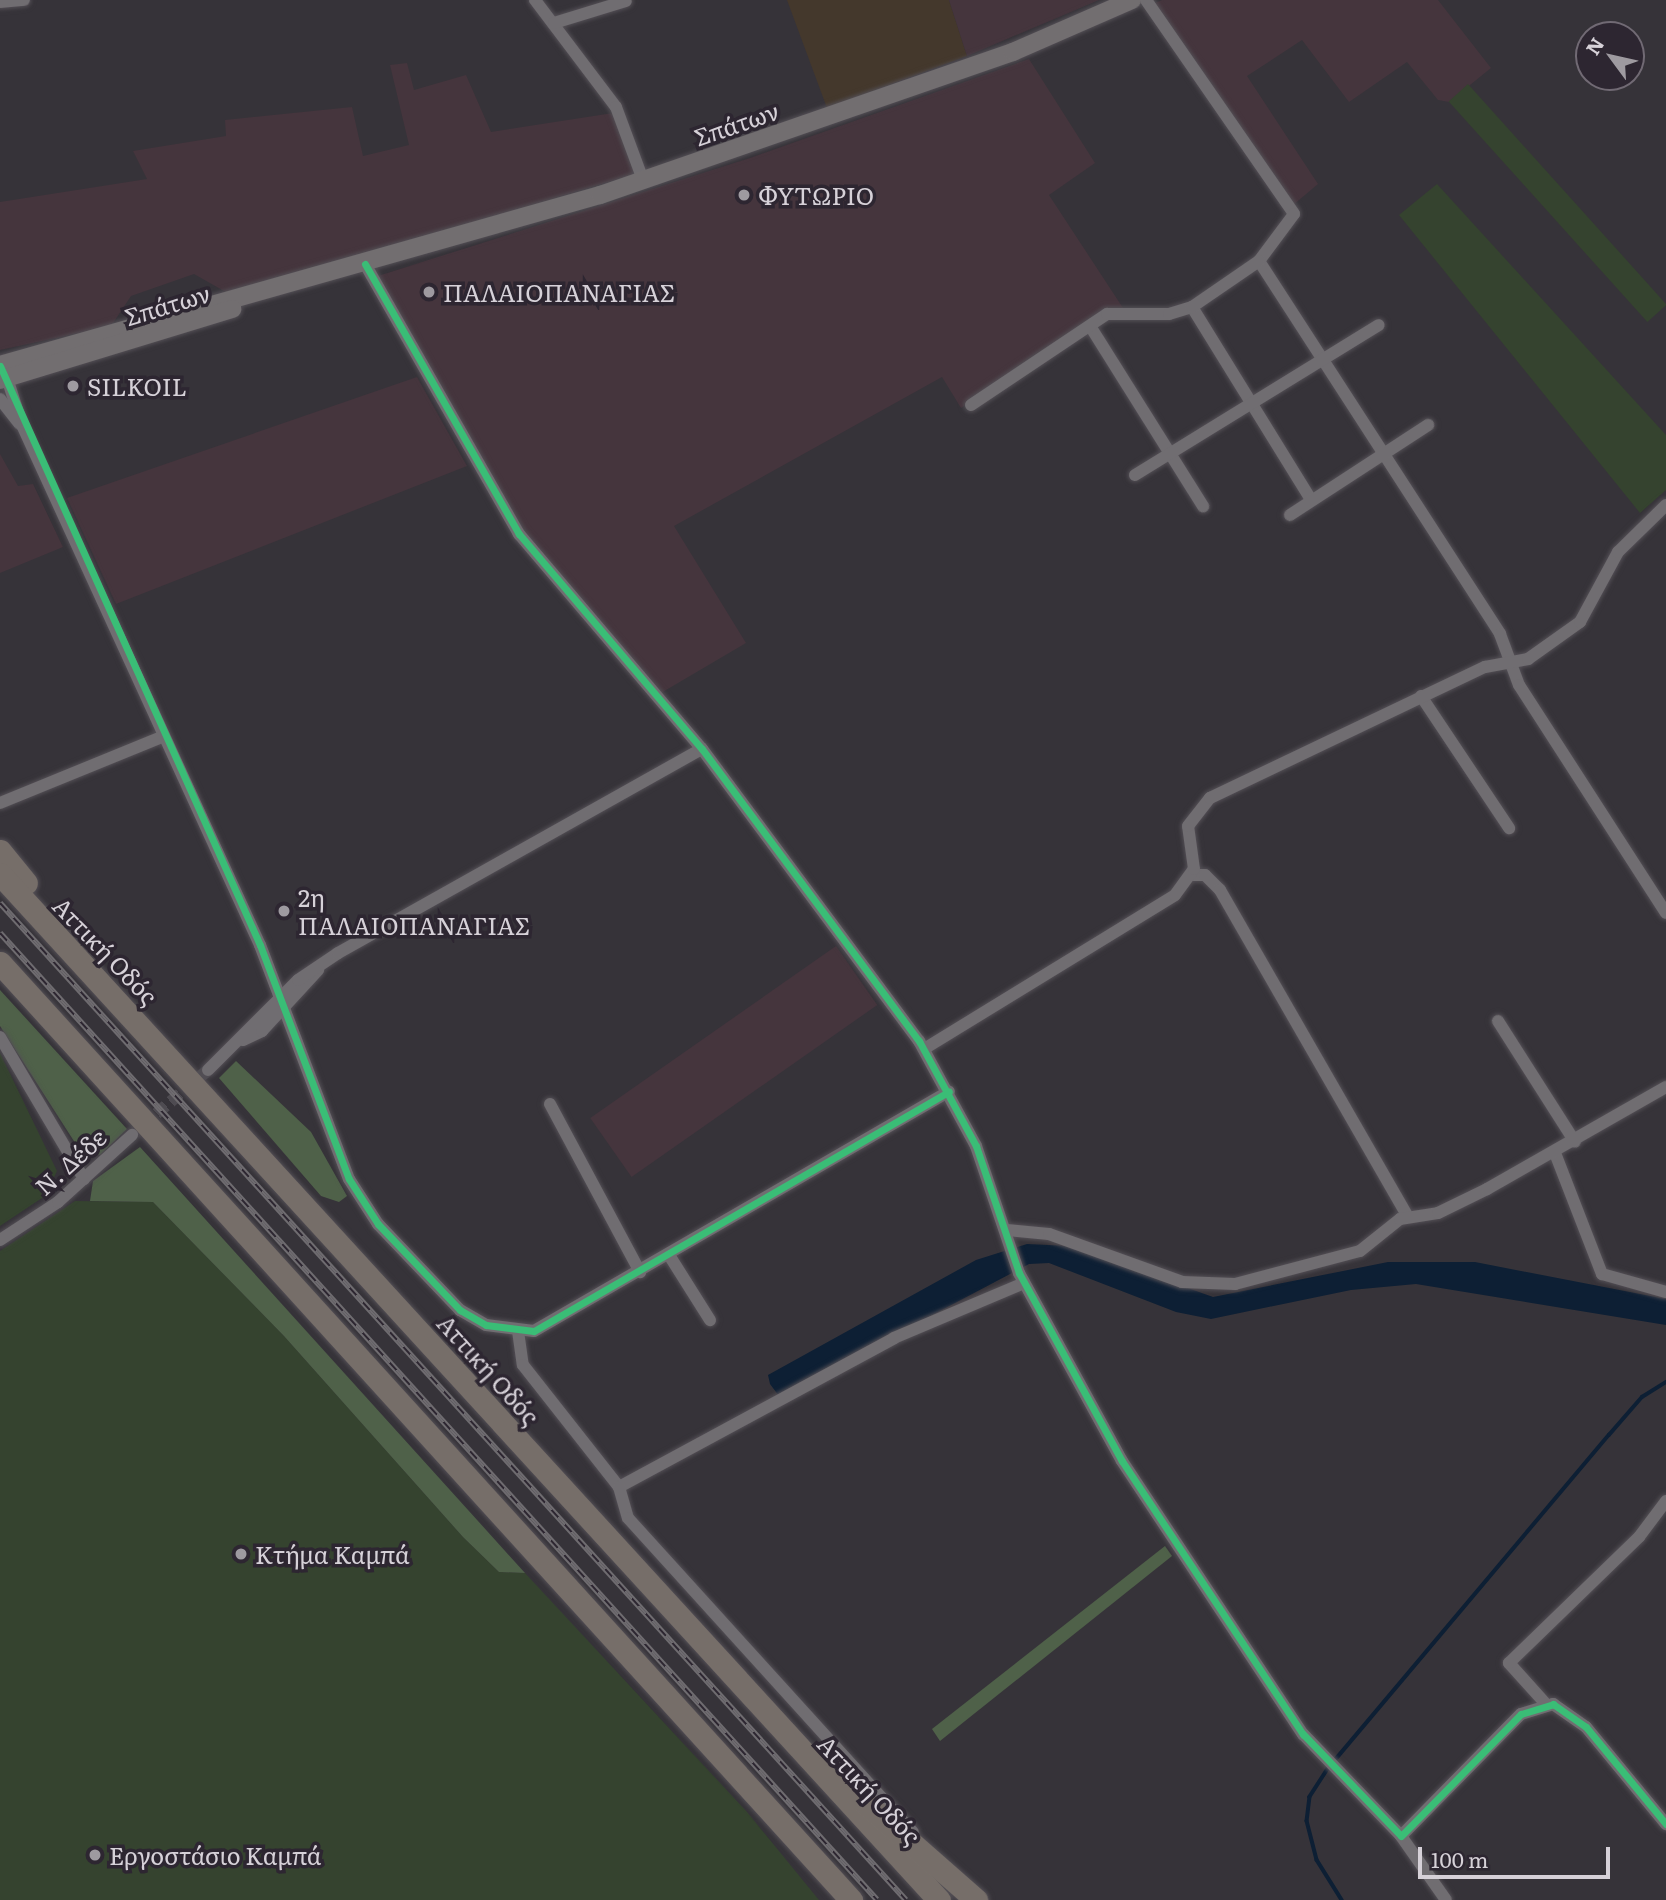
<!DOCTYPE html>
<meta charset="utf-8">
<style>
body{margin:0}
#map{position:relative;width:1666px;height:1900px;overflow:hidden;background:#363339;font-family:Literata,serif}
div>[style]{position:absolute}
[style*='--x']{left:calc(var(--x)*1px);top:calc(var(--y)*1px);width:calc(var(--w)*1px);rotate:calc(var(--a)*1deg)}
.commercial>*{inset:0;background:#44382c}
.industrial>*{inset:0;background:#45353d;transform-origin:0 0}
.green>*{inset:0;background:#35432f;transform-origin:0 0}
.forest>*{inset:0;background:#4f6149}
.water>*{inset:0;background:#0d1f34}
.stream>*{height:3.5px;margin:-1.75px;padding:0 1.75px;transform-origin:1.75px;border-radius:1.75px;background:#0d1f34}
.minor-tunnel>*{height:12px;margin-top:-6px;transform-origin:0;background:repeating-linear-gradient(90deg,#4e4b51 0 12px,transparent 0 18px)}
.roads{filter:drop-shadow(0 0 2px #534f55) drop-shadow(0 0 2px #534f55)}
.minor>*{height:12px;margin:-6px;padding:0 6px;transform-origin:6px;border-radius:6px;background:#706d71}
.secondary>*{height:18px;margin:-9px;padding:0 9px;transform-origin:9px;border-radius:9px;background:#726e70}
.motorway>*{height:23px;margin:-11.5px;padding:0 11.5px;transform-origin:11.5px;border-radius:11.5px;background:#766e69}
.rail>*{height:6px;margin-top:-3px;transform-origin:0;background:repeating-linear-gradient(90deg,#2d2631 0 10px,#6f6c70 0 20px);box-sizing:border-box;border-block:2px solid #6f6c70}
.cycleway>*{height:7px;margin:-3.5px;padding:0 3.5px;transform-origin:3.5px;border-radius:3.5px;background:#3abd76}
.dots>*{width:19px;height:19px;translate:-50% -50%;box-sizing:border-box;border:4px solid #2d2631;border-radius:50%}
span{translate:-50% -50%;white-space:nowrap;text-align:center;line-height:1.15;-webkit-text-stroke:7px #2d2631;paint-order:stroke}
.street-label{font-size:24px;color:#d6d1d8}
.poi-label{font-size:24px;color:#d6d1d8}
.left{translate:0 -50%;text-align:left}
.north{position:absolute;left:1575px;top:21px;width:70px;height:70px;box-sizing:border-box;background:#2d2631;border:2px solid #716a74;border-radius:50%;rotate:303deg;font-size:19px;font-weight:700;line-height:28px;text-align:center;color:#d6d1d8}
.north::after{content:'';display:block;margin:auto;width:24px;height:32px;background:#9e9aa0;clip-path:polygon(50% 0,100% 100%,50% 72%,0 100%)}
.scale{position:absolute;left:1418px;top:1847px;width:192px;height:32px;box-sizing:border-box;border:4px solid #d6d1d8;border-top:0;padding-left:9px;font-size:21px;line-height:24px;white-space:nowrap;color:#d6d1d8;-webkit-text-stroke:5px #2d2631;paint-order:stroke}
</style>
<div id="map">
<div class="commercial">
<i style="clip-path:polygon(787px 0,949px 0,967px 56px,827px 108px)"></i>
</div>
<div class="industrial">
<i style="clip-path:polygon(949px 0,1099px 0,967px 56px)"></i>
<i style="clip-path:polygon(1162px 0,1438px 0,1491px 68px,1449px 102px,1438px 100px,1407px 62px,1349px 102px,1302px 40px,1247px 76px,1318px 184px,1292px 206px,1153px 4px)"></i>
<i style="clip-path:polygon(1029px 59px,1095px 163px,1049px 195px,1123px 308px,1105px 308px,961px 408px,942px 377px,674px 526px,746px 643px,661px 693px,549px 568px,498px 494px,378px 276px,750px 158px)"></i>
<i style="clip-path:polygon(407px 63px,414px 90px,466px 75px,491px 132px,613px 113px,635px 174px,231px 295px,194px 274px,131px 296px,111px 326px,0 350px,0 202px,147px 179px,133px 151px,226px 136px,225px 120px,352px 107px,363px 156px,409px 145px,390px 65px)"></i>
<i style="clip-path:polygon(417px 377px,467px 466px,116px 604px,67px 498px)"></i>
<i style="clip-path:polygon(0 454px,18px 486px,33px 484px,63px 547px,0 573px)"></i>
<i style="left:836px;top:946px;width:72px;height:300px;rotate:55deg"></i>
</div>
<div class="green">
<i style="left:1468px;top:84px;width:297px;height:26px;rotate:48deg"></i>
<i style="clip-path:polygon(1437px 184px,1666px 435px,1666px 490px,1640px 513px,1399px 215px)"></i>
<i style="clip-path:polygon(0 1053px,57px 1171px,45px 1196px,0 1226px)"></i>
<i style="clip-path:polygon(75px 1201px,153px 1202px,284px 1336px,463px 1537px,499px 1572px,525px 1573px,747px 1812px,819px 1900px,0 1900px,0 1251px)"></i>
</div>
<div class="forest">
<i style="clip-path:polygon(0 990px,127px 1129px,100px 1155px,79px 1149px,0 1026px)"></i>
<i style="clip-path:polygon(236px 1061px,311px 1132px,347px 1196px,339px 1202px,321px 1196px,219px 1078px)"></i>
<i style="clip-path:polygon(140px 1147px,525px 1573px,499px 1572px,463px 1537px,284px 1336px,153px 1202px,90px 1201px,93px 1181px)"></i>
<i style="clip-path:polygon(1165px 1546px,1172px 1556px,940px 1741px,932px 1729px)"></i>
</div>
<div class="water">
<i style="clip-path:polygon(1027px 1244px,1070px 1246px,1213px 1297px,1388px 1262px,1475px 1262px,1666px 1299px,1666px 1325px,1416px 1284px,1351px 1290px,1211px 1319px,1176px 1312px,1049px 1263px,1029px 1264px,779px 1396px,770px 1384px,768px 1375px,976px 1260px)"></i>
</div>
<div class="stream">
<i style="--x:1335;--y:1760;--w:425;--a:-49.9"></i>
<i style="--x:1609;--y:1435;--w:50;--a:-49"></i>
<i style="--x:1642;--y:1397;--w:28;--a:-32"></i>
<i style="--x:1330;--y:1766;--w:37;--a:123"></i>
<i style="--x:1310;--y:1797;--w:24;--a:97"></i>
<i style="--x:1307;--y:1821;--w:40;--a:75.6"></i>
<i style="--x:1317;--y:1860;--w:47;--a:58"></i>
</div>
<div class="minor-tunnel">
<i style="--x:143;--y:1125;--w:85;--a:-40.2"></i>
</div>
<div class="roads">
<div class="minor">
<i style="--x:535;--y:0;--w:134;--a:52.9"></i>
<i style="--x:616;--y:107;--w:78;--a:69.7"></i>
<i style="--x:1146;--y:0;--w:260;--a:55.3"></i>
<i style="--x:1294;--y:214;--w:59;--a:126.7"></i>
<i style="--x:1259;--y:261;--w:444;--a:57.1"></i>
<i style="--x:1500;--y:634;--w:54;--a:69.6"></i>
<i style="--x:1519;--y:685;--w:271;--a:57.2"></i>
<i style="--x:0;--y:2;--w:24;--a:-5"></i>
<i style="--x:554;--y:23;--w:75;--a:-17"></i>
<i style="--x:365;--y:264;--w:311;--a:60.3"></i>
<i style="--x:519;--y:534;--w:282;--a:49.6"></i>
<i style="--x:702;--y:749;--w:364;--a:53.4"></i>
<i style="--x:919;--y:1041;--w:119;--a:61.5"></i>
<i style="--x:976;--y:1146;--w:134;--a:71.3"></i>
<i style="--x:1019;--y:1273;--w:214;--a:61.3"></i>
<i style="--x:1122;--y:1461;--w:328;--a:56.5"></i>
<i style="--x:1303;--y:1734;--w:141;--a:46.1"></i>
<i style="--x:1401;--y:1836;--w:171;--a:-45.5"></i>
<i style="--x:1521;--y:1714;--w:34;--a:-17"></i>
<i style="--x:1553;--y:1704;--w:40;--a:34.9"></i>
<i style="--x:1586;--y:1727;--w:126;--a:50.5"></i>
<i style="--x:1192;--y:307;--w:227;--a:58.3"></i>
<i style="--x:1090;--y:326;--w:213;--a:57.9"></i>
<i style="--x:7;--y:378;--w:49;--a:72.3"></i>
<i style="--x:22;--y:425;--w:572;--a:65.41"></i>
<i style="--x:260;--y:945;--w:250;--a:69.2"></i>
<i style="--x:349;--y:1179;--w:54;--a:57.2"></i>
<i style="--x:378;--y:1224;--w:119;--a:46.4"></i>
<i style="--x:460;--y:1310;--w:30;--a:30"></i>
<i style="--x:486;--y:1325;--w:48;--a:7.1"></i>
<i style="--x:534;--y:1331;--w:479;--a:-30"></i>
<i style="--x:0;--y:399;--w:31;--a:52"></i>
<i style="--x:971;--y:405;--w:164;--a:-33.8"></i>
<i style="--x:1107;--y:314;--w:62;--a:0"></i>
<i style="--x:1169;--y:314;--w:24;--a:-17"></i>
<i style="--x:1192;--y:307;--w:81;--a:-34.5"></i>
<i style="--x:1135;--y:475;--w:286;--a:-31.6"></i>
<i style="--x:1290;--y:515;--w:165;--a:-33.1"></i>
<i style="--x:1421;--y:696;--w:159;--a:56.3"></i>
<i style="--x:0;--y:803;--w:177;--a:-22.2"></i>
<i style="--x:1193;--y:875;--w:12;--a:0"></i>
<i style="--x:1205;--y:875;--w:21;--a:45"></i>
<i style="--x:1220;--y:890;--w:377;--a:60.1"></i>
<i style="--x:1498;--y:1021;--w:143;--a:57.5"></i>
<i style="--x:0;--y:1037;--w:165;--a:59.4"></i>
<i style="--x:243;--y:1040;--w:21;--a:-25"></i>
<i style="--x:262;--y:1031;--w:83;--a:-47.4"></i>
<i style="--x:924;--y:1049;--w:294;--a:-31.5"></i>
<i style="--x:1175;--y:895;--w:32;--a:-54"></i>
<i style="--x:1194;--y:869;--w:43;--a:-97.9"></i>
<i style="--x:1188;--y:826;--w:36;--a:-52"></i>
<i style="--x:1210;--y:798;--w:305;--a:-25.5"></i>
<i style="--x:1485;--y:667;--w:44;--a:-10.5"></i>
<i style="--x:1528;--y:659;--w:64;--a:-35.4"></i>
<i style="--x:1580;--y:622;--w:80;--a:-61.5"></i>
<i style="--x:1618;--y:552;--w:67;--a:-44.4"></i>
<i style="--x:208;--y:1070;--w:127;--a:-45"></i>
<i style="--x:298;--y:980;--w:48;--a:-34"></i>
<i style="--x:338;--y:953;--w:417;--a:-29.3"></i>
<i style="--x:550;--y:1104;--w:191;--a:61.8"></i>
<i style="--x:1555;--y:1153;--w:130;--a:68.8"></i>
<i style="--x:1602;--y:1274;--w:66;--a:15.7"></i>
<i style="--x:1007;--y:1230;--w:42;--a:5.4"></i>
<i style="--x:1049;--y:1234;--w:141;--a:19.8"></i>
<i style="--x:1182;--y:1282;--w:53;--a:2.2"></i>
<i style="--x:1235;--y:1284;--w:129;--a:-14.8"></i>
<i style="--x:1360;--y:1251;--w:51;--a:-38.7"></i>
<i style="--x:1400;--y:1219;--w:38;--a:-9"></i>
<i style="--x:1438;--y:1213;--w:55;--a:-26.1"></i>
<i style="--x:1487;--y:1189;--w:206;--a:-29.7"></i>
<i style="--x:0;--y:1240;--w:69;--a:-33.2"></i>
<i style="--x:58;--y:1202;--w:100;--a:-42.2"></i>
<i style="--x:669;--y:1255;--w:77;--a:57.8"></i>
<i style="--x:518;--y:1331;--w:34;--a:82"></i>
<i style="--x:523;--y:1365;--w:155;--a:51.8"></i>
<i style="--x:619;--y:1487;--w:313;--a:-28.4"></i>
<i style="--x:894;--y:1338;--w:141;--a:-22.9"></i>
<i style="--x:619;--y:1487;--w:32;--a:74"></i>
<i style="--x:628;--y:1518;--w:424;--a:47.8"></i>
<i style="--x:1545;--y:1703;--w:54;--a:-132"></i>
<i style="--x:1509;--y:1663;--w:181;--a:-44.1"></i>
<i style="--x:1639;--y:1537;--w:45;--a:-53.1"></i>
<i style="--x:1401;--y:1836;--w:78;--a:54.9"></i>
</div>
<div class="secondary">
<i style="--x:0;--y:365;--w:624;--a:-15.82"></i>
<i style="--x:600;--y:195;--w:437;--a:-19.1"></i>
<i style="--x:1013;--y:52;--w:130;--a:-23.6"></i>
<i style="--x:0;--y:380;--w:243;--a:-17"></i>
</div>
<div class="motorway">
<i style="--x:0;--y:851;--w:41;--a:50.9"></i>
<i style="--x:0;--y:874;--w:1391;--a:47.54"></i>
<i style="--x:0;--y:963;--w:1266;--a:47.75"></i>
<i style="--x:868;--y:1805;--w:144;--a:41.3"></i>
</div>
</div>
<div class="rail">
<i style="--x:0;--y:903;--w:1347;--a:47.74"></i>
<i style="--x:0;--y:933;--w:1305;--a:47.79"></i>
</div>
<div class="cycleway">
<i style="--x:365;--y:264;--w:311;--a:60.3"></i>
<i style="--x:519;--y:534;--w:282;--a:49.6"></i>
<i style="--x:702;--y:749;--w:364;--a:53.4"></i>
<i style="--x:919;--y:1041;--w:119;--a:61.5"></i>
<i style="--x:976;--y:1146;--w:134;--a:71.3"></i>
<i style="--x:1019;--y:1273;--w:214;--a:61.3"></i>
<i style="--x:1122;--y:1461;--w:328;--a:56.5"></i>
<i style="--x:1303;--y:1734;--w:141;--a:46.1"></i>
<i style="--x:1401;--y:1836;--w:171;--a:-45.5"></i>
<i style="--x:1521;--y:1714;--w:34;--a:-17"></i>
<i style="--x:1553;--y:1704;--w:40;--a:34.9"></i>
<i style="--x:1586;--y:1727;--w:126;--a:50.5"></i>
<i style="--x:0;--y:366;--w:635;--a:65.82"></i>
<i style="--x:260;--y:945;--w:250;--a:69.2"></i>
<i style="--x:349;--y:1179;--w:54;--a:57.2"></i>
<i style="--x:378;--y:1224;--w:119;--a:46.4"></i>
<i style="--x:460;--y:1310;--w:30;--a:30"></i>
<i style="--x:486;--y:1325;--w:48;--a:7.1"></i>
<i style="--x:534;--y:1331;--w:479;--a:-30"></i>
</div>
<div class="dots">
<i style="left:744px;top:195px;background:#9e9aa0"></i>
<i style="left:429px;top:292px;background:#9e9aa0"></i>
<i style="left:73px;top:386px;background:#9e9aa0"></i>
<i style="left:284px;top:911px;background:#9e9aa0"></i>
<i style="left:241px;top:1554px;background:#9e9aa0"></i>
<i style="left:95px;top:1855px;background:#9e9aa0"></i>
</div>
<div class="street-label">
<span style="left:736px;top:123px;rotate:-19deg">Σπάτων</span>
<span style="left:167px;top:304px;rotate:-17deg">Σπάτων</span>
<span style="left:106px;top:950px;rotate:46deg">Αττική Οδός</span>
<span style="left:70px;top:1161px;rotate:-42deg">Ν. Δέδε</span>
<span style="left:489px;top:1369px;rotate:48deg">Αττική Οδός</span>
<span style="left:870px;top:1789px;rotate:47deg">Αττική Οδός</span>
</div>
<div class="poi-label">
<span class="left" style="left:758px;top:195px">ΦΥΤΩΡΙΟ</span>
<span class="left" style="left:443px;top:292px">ΠΑΛΑΙΟΠΑΝΑΓΙΑΣ</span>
<span class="left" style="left:87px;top:386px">SILKOIL</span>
<span class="left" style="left:298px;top:911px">2η<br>ΠΑΛΑΙΟΠΑΝΑΓΙΑΣ</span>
<span class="left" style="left:255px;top:1554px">Kτήμα Καμπά</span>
<span class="left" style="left:109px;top:1855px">Εργοστάσιο Καμπά</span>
</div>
<div class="north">N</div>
<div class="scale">100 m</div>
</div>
